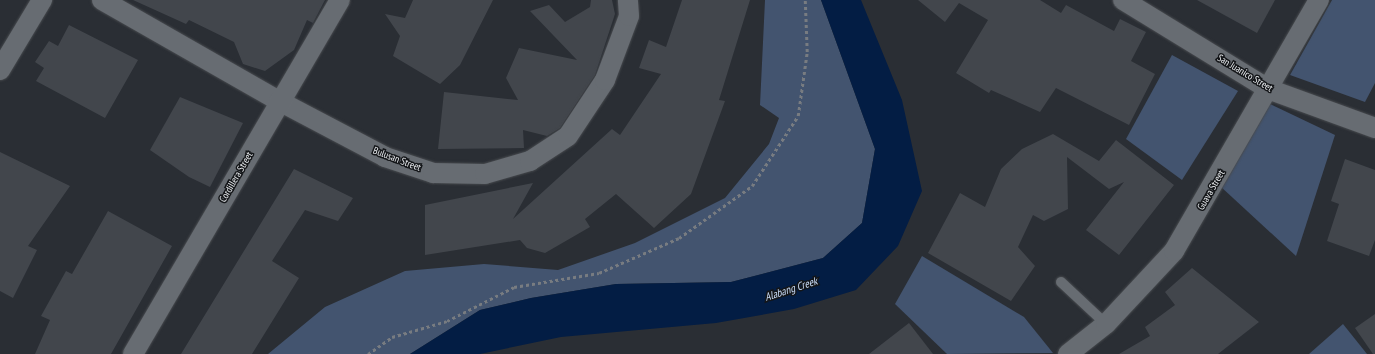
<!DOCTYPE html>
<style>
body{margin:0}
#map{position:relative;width:1375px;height:354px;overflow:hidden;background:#2a2e34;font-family:"PT Sans Narrow",sans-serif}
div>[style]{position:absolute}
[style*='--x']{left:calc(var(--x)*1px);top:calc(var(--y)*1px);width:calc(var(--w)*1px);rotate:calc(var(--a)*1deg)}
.green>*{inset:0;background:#43546f}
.water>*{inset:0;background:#031d44}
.building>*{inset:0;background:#42464c}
.path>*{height:2.5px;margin-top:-1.25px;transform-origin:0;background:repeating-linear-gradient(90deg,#787c81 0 3px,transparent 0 6px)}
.roads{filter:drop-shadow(0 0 1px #474a4e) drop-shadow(0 0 1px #474a4e)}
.service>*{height:10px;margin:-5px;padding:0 5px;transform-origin:5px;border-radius:5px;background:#676c72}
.minor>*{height:20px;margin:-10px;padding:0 10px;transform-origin:10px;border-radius:10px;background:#676c72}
span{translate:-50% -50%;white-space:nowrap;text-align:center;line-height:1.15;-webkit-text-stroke:3px #141619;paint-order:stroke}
.street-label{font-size:10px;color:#eaedf0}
.water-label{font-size:11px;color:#caddf9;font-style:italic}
</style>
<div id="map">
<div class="green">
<i style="clip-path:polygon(765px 0,821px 0,875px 149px,862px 223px,823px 258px,731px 282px,616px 284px,531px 298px,480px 310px,410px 354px,268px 354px,325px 307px,405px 271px,484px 264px,558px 270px,635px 243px,725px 198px,769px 144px,779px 118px,760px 105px)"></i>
<i style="clip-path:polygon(1332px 0,1375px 0,1375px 83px,1365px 102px,1290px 75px)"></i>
<i style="clip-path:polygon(1172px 55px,1238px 91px,1182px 180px,1126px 139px)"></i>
<i style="clip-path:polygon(1268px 103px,1335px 135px,1296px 256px,1220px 186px)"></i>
<i style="clip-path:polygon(922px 256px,1024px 317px,1053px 353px,947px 354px,895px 304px)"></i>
<i style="clip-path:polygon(1343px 324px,1367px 354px,1309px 354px)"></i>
</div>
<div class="water">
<i style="clip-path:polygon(821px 0,861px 0,902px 100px,922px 191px,898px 246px,856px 290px,794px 309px,716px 323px,561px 337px,480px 354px,410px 354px,480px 310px,531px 298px,616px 284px,731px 282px,823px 258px,862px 223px,875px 149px)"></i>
</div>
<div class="building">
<i style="clip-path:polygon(133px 0,325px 0,313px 23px,307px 20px,294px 50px,265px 71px,243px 64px,234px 42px,189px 20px,186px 24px)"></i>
<i style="clip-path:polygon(413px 0,493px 0,460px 65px,440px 84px,393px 56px,400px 36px,385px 14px,405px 18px)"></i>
<i style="clip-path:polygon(591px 0,612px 0,615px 14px,595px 75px,560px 128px,547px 136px,523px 130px,524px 148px,438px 149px,444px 92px,518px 100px,506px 78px,519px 48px,577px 60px,530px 11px,549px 5px,565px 22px,590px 7px)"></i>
<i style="clip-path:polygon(682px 0,750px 0,719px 100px,725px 101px,691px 194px,654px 228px,616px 194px,585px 219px,590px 227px,545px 253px,527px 248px,520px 240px,425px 255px,425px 205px,533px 183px,513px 219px,612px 129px,620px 135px,661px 74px,639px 68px,649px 40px,666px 47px)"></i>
<i style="clip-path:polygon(918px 0,1040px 0,1061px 13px,1066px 5px,1114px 31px,1120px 19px,1146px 32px,1131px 61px,1155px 74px,1129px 125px,1056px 88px,1040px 112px,991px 90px,989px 93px,956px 73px,988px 20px,959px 3px,945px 22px)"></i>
<i style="clip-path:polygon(1197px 0,1275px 0,1257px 33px)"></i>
<i style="clip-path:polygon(69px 25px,138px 60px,105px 118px,36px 81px,44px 68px,35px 62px,49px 41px,58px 46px)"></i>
<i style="clip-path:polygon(180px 97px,243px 123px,210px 187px,189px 177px,150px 150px)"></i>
<i style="clip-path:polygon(1053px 134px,1099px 161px,1116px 140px,1174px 185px,1119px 255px,1086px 230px,1124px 182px,1109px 189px,1067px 157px,1068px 209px,1044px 221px,1033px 215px,1018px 247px,1035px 266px,1011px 301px,928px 253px,960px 193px,985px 207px,1001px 169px,1022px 149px)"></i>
<i style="clip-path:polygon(0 152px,70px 186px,28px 246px,37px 250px,13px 298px,0 291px)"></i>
<i style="clip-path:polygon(1345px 159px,1375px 170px,1375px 240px,1369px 256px,1327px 241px,1339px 204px,1331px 201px)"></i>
<i style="clip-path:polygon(294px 169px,353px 198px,338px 221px,305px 210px,272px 261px,299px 278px,252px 354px,181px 354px)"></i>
<i style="clip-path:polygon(108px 211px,172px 246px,111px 354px,35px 354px,50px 320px,41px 316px,66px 271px,72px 274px)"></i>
<i style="clip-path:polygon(1192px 268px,1259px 322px,1218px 354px,1119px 354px,1150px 336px,1145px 327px,1175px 305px,1165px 292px)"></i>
<i style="clip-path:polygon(1375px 314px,1375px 354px,1373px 354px,1355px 328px)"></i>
<i style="clip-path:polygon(909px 323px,933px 354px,869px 354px)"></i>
</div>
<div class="path">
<i style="--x:368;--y:354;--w:29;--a:-35"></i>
<i style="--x:392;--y:337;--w:57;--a:-16.2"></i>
<i style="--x:447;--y:321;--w:75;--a:-26.9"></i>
<i style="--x:514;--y:287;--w:86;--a:-9.4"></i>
<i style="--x:599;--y:273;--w:87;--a:-23.6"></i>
<i style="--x:679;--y:238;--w:90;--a:-35.5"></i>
<i style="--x:752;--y:186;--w:84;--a:-56.7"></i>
<i style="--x:798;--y:116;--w:65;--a:-82"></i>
<i style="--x:807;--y:52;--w:52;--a:-92.2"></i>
</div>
<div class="roads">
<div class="service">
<i style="--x:1061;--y:282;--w:62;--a:43"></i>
</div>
<div class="minor">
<i style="--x:102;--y:0;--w:204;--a:29.7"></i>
<i style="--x:279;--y:101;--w:120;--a:27.8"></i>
<i style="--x:385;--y:157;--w:51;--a:18.4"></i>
<i style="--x:433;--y:173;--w:52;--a:1.1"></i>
<i style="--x:485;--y:174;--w:47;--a:-16.1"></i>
<i style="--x:530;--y:161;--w:45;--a:-33.3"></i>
<i style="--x:568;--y:136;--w:67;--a:-56.5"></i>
<i style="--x:605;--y:80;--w:68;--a:-69.4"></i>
<i style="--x:629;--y:16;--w:16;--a:-94"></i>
<i style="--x:1123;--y:0;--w:170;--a:31.5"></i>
<i style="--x:1268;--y:89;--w:114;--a:20"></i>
<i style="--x:0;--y:70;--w:82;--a:-59"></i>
<i style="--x:133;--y:354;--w:410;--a:-59.7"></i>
<i style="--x:1068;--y:354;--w:48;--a:-38.3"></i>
<i style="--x:1106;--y:324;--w:100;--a:-47"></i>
<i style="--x:1174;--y:251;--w:290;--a:-60"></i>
</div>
</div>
<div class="street-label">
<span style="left:1245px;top:73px;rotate:31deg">San Juanico Street</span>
<span style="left:397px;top:159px;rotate:21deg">Bulusan Street</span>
<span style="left:236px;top:177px;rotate:-60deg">Cordillera Street</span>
<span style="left:1211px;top:190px;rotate:-60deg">Guava Street</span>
</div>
<div class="water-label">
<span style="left:791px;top:289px;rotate:-18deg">Alabang Creek</span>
</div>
</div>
